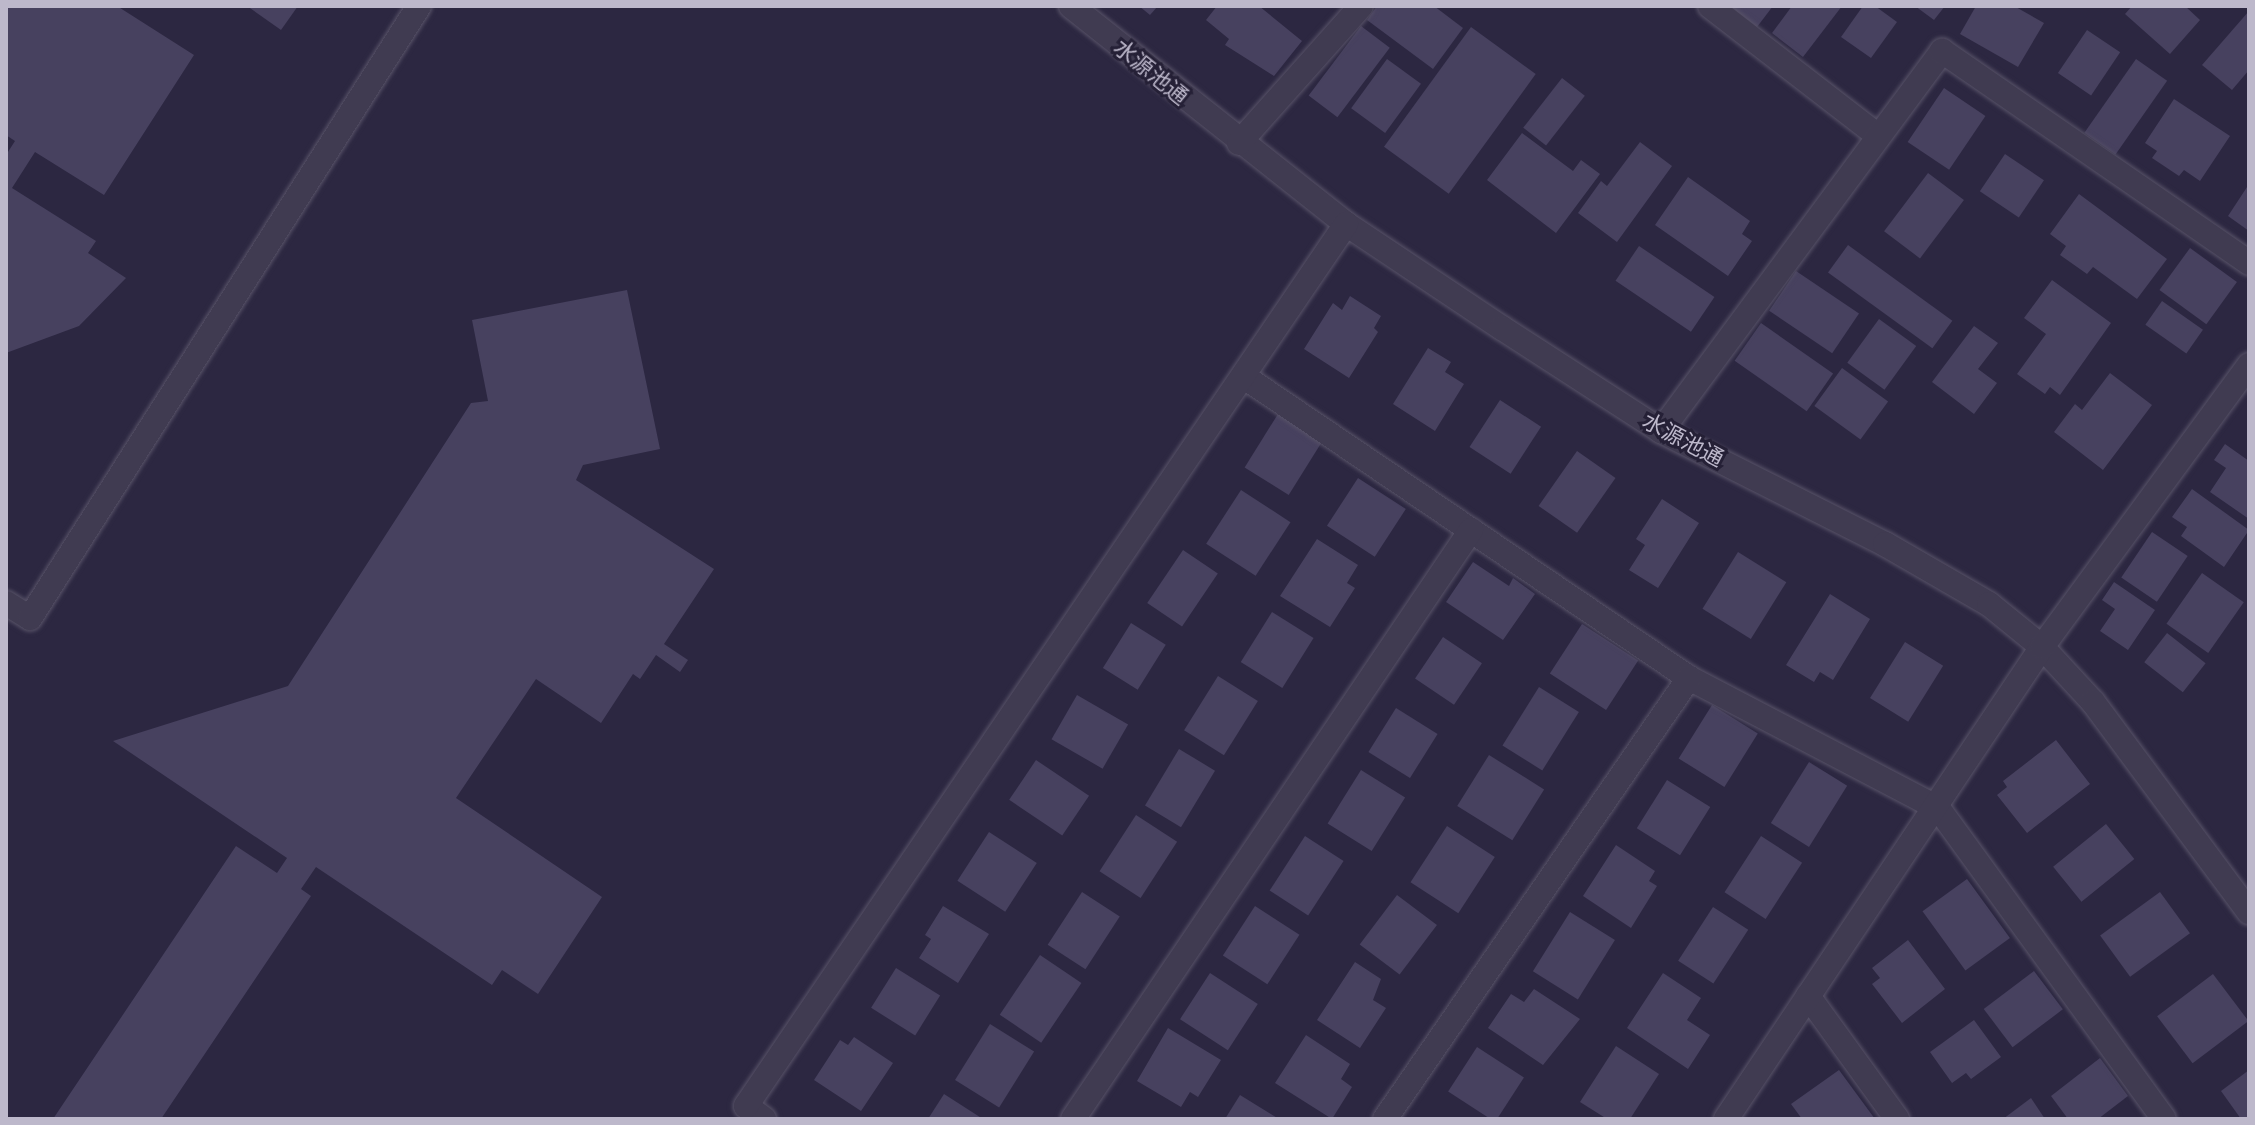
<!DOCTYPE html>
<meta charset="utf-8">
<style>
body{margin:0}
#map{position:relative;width:2255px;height:1125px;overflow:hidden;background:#2c2741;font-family:Roboto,"Noto Sans JP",sans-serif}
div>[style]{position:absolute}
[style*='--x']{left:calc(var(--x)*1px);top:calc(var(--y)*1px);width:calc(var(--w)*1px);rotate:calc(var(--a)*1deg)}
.building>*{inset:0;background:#47415f;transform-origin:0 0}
.roads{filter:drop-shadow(0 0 2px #585368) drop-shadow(0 0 2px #585368)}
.minor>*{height:24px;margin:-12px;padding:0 12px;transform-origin:12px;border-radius:12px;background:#403b51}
span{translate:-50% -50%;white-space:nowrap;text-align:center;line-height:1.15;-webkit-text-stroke:6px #252036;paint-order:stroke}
.street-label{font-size:22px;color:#bdb8cb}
.frame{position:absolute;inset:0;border:8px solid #bdb8cb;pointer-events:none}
</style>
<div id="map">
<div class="building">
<i style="clip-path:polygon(7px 6px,117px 6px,194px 55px,104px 195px,35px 152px,12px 188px,96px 241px,88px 253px,126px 278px,79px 326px,6px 353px,6px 155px,15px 141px,6px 135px)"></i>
<i style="clip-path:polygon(247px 6px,298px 6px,281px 30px)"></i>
<i style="clip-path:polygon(1139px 6px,1158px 6px,1150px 15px)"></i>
<i style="clip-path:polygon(1217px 6px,1259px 6px,1302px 41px,1274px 76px,1225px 45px,1229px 39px,1206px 20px)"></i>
<i style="clip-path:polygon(1377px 6px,1434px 6px,1463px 28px,1433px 69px,1367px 20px)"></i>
<i style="clip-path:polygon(1730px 6px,1773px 6px,1757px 27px)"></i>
<i style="clip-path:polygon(1792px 6px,1842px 6px,1803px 57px,1772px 33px)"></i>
<i style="clip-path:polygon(1863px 6px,1875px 6px,1897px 22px,1871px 58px,1841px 37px)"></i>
<i style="clip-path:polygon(1915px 6px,1945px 6px,1934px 20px)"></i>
<i style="clip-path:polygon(1976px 6px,2014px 6px,2044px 23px,2018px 67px,1960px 34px)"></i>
<i style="clip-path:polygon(2132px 6px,2185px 6px,2200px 20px,2170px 54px,2125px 14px)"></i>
<i style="clip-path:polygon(2249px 11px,2249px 70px,2232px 90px,2202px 65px)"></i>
<i style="left:1361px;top:26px;width:36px;height:87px;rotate:37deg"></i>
<i style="left:1471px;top:27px;width:80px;height:148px;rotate:36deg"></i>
<i style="left:2087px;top:30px;width:40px;height:52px;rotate:34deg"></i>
<i style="left:1387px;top:59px;width:42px;height:61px;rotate:36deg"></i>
<i style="left:2136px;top:59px;width:38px;height:90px;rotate:35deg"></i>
<i style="left:1562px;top:78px;width:29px;height:63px;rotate:38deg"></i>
<i style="left:1944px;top:88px;width:50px;height:65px;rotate:34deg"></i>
<i style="clip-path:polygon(2174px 99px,2230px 136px,2200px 181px,2184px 170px,2179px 176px,2152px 158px,2157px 151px,2145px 143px)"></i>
<i style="clip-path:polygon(1522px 133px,1573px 171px,1581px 160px,1600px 174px,1556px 233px,1487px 180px)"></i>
<i style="clip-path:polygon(1640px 142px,1672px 166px,1617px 242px,1578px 213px,1601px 181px,1607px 186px)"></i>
<i style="left:2005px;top:154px;width:47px;height:45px;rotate:34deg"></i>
<i style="left:1928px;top:173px;width:45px;height:73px;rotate:37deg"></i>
<i style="clip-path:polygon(1688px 177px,1750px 221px,1742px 234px,1752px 241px,1728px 276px,1655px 225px)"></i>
<i style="clip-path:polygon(2249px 184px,2249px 231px,2228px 216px)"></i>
<i style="clip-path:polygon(2079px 194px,2167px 259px,2137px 299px,2093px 267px,2087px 274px,2060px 255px,2066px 246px,2050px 234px)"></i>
<i style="left:1848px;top:245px;width:129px;height:34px;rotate:36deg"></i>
<i style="left:1639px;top:246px;width:91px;height:42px;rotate:34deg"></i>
<i style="left:2190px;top:248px;width:58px;height:52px;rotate:36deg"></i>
<i style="left:1796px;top:271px;width:76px;height:48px;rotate:34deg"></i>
<i style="clip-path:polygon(2052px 280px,2111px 323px,2060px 395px,2050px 387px,2045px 394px,2017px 374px,2046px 334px,2024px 318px)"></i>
<i style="clip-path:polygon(627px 290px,660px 449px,583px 465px,576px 480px,714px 569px,664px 644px,688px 660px,680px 672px,656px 655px,640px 679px,633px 674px,601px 723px,536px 679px,456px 798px,602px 897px,538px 994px,502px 970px,492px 985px,316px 867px,301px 889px,311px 896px,161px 1119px,53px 1119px,236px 846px,277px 873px,287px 858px,113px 741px,288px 686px,471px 403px,488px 401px,472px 320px)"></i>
<i style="clip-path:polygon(1350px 296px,1381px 316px,1374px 328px,1378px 332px,1349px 378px,1304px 349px,1333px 303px,1342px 310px)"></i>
<i style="left:2162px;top:301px;width:50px;height:29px;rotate:35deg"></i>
<i style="left:1879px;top:319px;width:46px;height:54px;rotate:36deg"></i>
<i style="left:1761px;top:323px;width:88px;height:46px;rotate:35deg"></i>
<i style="clip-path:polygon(1974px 326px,1998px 343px,1978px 369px,1997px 383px,1974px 414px,1932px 382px)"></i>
<i style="clip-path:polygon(1428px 348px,1451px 362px,1445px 372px,1464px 384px,1435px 431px,1393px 404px)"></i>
<i style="left:1842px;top:368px;width:57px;height:47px;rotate:36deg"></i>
<i style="clip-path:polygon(2110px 373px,2152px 405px,2103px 470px,2054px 432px,2075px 404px,2082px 410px)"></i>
<i style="left:1500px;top:400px;width:49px;height:56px;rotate:33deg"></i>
<i style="left:1278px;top:414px;width:52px;height:63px;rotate:32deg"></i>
<i style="clip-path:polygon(2225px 444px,2249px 461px,2249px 519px,2210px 492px,2226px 468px,2214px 460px)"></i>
<i style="left:1577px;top:451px;width:47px;height:67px;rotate:35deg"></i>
<i style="left:1358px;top:478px;width:57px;height:57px;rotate:33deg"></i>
<i style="clip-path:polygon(2192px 489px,2249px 530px,2224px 567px,2181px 536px,2187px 527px,2172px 517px)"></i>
<i style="left:1241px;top:490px;width:59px;height:64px;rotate:33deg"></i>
<i style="clip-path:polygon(1662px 499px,1699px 523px,1658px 588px,1629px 570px,1645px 545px,1636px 539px)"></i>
<i style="left:2152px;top:532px;width:43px;height:55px;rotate:34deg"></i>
<i style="clip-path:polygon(1317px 539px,1358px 565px,1347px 583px,1355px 588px,1330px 627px,1280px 596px)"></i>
<i style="left:1183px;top:550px;width:42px;height:64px;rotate:34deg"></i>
<i style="left:1738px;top:552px;width:57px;height:67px;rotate:32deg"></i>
<i style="clip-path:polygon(1473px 562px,1509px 586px,1513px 578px,1535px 594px,1503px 640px,1446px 602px)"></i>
<i style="left:2202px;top:573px;width:51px;height:62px;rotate:35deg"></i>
<i style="clip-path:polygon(2114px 582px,2155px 610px,2128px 650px,2100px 631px,2115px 609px,2102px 600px)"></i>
<i style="clip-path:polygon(1830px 594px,1870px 619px,1833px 680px,1820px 672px,1814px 682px,1786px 665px)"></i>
<i style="left:1272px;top:612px;width:49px;height:59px;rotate:32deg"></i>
<i style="left:1131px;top:623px;width:41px;height:53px;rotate:32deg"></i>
<i style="left:1582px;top:624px;width:67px;height:59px;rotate:33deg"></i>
<i style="left:2167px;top:633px;width:49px;height:37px;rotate:38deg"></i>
<i style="left:1443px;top:637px;width:47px;height:50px;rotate:34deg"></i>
<i style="left:1905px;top:642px;width:45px;height:66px;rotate:32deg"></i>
<i style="left:1218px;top:676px;width:47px;height:64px;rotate:32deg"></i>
<i style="left:1539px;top:687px;width:47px;height:69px;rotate:32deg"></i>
<i style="left:1077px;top:695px;width:59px;height:51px;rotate:30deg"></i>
<i style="left:1712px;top:705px;width:54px;height:63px;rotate:32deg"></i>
<i style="left:1396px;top:708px;width:49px;height:52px;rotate:32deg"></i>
<i style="clip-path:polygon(2056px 740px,2090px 784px,2027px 833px,1997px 795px,2007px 787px,2003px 781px)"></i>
<i style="left:1179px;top:749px;width:42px;height:66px;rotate:31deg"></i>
<i style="left:1489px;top:755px;width:65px;height:60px;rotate:32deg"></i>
<i style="left:1036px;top:760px;width:64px;height:48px;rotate:34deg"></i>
<i style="left:1809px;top:762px;width:45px;height:72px;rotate:32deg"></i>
<i style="left:1361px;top:770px;width:52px;height:63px;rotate:32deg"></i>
<i style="left:1667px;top:780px;width:51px;height:57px;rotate:32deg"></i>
<i style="left:1136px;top:815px;width:49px;height:67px;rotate:33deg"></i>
<i style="left:2106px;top:824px;width:45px;height:68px;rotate:51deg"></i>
<i style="left:1447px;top:826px;width:57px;height:67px;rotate:33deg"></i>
<i style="left:989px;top:832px;width:57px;height:58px;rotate:33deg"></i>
<i style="left:1305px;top:836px;width:46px;height:65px;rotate:33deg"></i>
<i style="left:1761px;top:836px;width:49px;height:67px;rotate:33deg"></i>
<i style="clip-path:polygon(1616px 845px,1655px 871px,1649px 881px,1657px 886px,1631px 928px,1583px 896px)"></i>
<i style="left:1967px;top:879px;width:73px;height:55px;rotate:54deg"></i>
<i style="left:1082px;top:892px;width:45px;height:63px;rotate:33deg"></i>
<i style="left:2160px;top:892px;width:51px;height:74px;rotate:54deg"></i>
<i style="left:1397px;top:895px;width:50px;height:62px;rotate:37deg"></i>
<i style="clip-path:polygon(943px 906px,989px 934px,958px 983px,919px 958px,931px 939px,925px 935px)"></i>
<i style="left:1255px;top:906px;width:53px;height:59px;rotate:33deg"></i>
<i style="left:1713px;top:907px;width:42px;height:64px;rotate:33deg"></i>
<i style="left:1570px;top:912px;width:53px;height:70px;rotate:32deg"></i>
<i style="clip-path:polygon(1908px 940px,1945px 989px,1902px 1023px,1872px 984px,1880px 978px,1872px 968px)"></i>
<i style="left:1040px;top:955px;width:50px;height:72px;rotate:34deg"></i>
<i style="clip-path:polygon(1355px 962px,1381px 979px,1373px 1000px,1386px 1008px,1360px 1048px,1317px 1020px)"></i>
<i style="left:896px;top:968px;width:52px;height:47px;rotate:32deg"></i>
<i style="left:2034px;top:971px;width:48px;height:63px;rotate:53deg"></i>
<i style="left:1210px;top:973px;width:57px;height:55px;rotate:33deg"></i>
<i style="clip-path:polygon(1663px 973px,1701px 998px,1687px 1020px,1710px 1035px,1688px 1069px,1627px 1028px)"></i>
<i style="left:2213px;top:974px;width:59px;height:70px;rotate:53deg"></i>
<i style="clip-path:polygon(1534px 989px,1580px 1019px,1543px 1065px,1488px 1028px,1511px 994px,1524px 1002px)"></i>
<i style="clip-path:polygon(1974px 1020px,2001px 1057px,1971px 1079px,1966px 1073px,1952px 1083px,1930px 1052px)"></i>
<i style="left:990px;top:1024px;width:52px;height:66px;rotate:32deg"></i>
<i style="clip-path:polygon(1168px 1028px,1221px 1060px,1198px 1097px,1190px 1092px,1181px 1107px,1137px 1081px)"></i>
<i style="clip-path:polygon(1306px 1035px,1350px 1064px,1341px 1079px,1352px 1087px,1332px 1119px,1275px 1083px)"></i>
<i style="clip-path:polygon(854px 1037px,893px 1063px,861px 1111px,814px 1080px,840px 1040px,848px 1045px)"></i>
<i style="clip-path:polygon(1616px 1046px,1659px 1074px,1630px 1119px,1607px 1119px,1580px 1102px)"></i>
<i style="left:1477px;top:1047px;width:56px;height:53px;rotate:33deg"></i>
<i style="clip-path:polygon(2100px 1058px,2128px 1096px,2098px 1119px,2068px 1119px,2051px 1096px)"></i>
<i style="clip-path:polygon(1839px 1070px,1875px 1119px,1802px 1119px,1791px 1104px)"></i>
<i style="clip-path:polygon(2249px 1070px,2249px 1119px,2241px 1119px,2221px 1091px)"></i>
<i style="clip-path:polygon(944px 1094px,983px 1119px,928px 1119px)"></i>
<i style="clip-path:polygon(1240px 1095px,1279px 1119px,1225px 1119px)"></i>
<i style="clip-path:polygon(2031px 1098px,2045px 1119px,2003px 1119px)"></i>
</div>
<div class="roads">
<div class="minor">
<i style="--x:1071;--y:6;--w:351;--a:38.4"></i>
<i style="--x:1346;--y:224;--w:187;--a:33.7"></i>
<i style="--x:1502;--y:328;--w:189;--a:32.9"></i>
<i style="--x:1661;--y:431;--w:251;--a:26.8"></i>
<i style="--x:1885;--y:544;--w:120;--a:30"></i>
<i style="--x:1989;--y:604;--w:68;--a:39.1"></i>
<i style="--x:2042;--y:647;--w:75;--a:47.2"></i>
<i style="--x:2093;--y:702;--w:262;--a:53.4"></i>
<i style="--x:1710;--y:6;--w:211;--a:37.7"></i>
<i style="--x:1239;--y:143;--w:183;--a:-48.3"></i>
<i style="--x:1243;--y:376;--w:539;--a:34.1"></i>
<i style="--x:1689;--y:678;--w:281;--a:27.6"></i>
<i style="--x:1938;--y:808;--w:384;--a:54"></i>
<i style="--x:1661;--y:431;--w:473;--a:-53.5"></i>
<i style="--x:1942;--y:51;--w:373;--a:34.6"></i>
<i style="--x:6;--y:603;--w:28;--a:32"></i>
<i style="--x:30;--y:618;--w:725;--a:-57.56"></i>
<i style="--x:1808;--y:996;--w:152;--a:54.1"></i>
<i style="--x:764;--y:1119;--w:22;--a:-144"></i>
<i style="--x:746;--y:1106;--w:1067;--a:-55.77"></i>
<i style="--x:1073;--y:1119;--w:711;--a:-55.95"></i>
<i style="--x:1385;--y:1119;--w:536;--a:-55.42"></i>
<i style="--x:1726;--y:1119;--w:568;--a:-56.2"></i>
<i style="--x:2042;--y:647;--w:350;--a:-53.7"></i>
</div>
</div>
<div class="street-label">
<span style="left:1151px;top:72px;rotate:39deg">水源池通</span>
<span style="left:1683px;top:440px;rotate:28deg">水源池通</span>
</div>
<div class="frame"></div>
</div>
